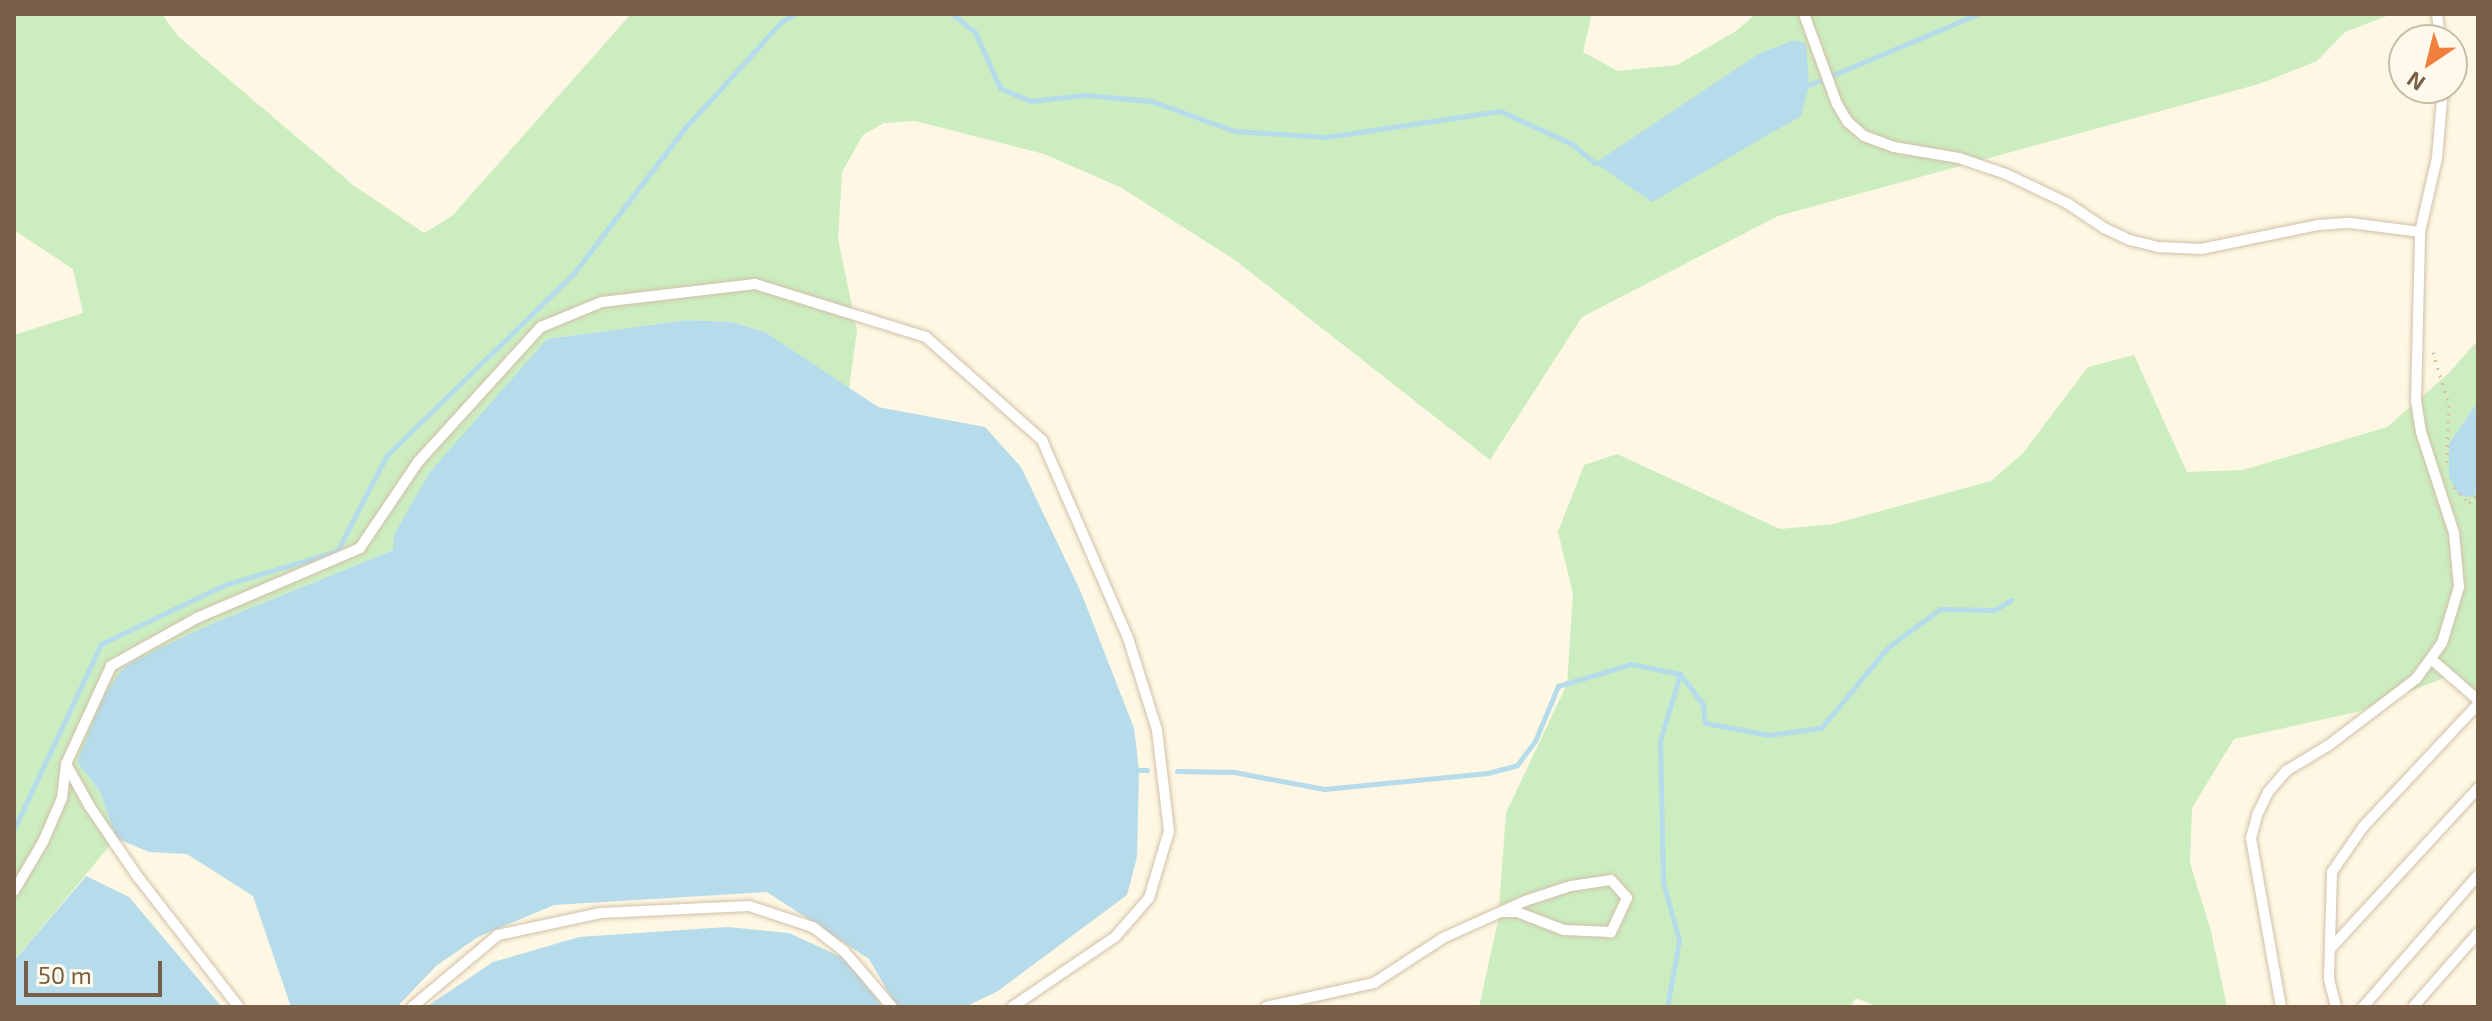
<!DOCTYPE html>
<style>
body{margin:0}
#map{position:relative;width:2492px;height:1021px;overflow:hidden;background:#fef7e3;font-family:"Exo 2",sans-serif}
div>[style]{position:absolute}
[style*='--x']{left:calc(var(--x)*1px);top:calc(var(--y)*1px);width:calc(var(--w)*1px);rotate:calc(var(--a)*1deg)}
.green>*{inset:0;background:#ccedc0}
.water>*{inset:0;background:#b6dbea}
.stream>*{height:5px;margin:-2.5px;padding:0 2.5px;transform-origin:2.5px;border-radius:2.5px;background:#b6dbea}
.path>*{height:3px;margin-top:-1.5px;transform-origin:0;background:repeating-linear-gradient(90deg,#dbbd9b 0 2px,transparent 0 8px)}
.roads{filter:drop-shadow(0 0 2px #d1c0a9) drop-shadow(0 0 2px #d1c0a9)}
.service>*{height:10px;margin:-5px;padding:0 5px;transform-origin:5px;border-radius:5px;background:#fff}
span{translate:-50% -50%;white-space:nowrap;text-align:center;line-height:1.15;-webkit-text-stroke:8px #fffaeb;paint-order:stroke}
.frame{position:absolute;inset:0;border:16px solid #795f47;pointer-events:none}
.north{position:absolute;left:2388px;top:24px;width:80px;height:80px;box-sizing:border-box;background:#fffaeb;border:2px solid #c9bca9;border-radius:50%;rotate:215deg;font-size:22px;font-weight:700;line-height:32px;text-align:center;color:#795f47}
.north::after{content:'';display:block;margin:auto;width:28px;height:36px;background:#f37f3e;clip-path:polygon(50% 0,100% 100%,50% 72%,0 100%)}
.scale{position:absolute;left:24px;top:961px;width:138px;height:36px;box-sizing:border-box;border:4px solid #795f47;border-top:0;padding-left:10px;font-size:24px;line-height:28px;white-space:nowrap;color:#795f47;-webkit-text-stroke:6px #fffaeb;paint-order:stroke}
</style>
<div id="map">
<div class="green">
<i style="clip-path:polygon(14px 14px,162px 14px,178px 36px,353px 185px,424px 233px,452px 216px,631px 14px,1592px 14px,1583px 52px,1618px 71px,1677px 65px,1736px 31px,1756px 14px,2392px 14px,2345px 32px,2317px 61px,2259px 84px,1778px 216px,1582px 317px,1490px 460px,1235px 260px,1120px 187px,1044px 154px,915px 121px,884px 123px,863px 135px,842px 172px,838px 239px,857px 330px,849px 390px,765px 332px,732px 322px,686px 320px,547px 339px,393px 550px,209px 625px,124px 666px,77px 762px,100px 792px,116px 838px,14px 961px,14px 335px,83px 313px,73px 269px,14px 230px)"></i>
<i style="clip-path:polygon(2478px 340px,2478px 401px,2449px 444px,2474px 497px,2478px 488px,2478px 696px,2457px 673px,2357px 712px,2234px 739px,2192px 808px,2190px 863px,2211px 931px,2227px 1007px,1878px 1007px,1856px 998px,1850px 1007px,1479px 1007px,1498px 921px,1506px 813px,1567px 684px,1573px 594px,1558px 532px,1584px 465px,1617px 454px,1780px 529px,1833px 524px,1991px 481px,2023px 453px,2088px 367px,2134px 355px,2187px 472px,2243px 470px,2387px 427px,2448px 374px)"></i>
</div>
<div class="water">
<i style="clip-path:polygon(1795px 40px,1806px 44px,1809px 85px,1801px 116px,1652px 202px,1595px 163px,1760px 53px)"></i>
<i style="clip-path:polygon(686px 320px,732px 322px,765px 332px,878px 407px,985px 427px,1021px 467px,1080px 590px,1134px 728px,1139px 770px,1137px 857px,1127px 895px,998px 991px,965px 1007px,897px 1007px,869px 959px,767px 892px,554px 905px,478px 937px,436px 966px,397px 1007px,291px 1007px,253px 896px,187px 854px,149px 852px,116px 838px,100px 792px,77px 762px,104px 695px,125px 666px,154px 651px,209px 625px,393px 550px,394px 535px,429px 473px,547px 339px)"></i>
<i style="clip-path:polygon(2478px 401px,2478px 488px,2474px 497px,2459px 496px,2449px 477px,2449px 444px)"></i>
<i style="clip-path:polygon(86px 876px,129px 897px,222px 1007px,14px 1007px,14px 961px)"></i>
<i style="clip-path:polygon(727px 927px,789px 933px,850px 961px,883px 1007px,426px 1007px,493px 962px,579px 937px)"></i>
</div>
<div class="stream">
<i style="--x:952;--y:14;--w:29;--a:38"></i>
<i style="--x:975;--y:32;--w:61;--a:65.9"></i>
<i style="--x:1000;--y:88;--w:33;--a:23"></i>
<i style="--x:1030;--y:101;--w:55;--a:-6.2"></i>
<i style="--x:1085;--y:95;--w:66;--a:5.2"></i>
<i style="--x:1151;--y:101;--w:89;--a:19.7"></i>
<i style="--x:1235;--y:131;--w:91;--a:3.8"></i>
<i style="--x:1326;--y:137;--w:176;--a:-8.5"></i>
<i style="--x:1500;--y:111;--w:79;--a:24.6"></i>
<i style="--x:1572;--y:144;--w:30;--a:40"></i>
<i style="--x:1809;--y:85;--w:183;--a:-22.8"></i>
<i style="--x:1139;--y:770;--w:8;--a:0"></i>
<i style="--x:1177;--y:771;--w:57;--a:1"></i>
<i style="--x:1234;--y:772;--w:92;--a:10.7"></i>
<i style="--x:1324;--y:789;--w:165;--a:-5.6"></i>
<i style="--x:1488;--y:773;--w:30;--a:-15"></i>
<i style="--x:1517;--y:765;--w:30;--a:-53"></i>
<i style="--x:1535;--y:741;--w:60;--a:-67.3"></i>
<i style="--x:1558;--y:686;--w:76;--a:-16.8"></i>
<i style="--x:1631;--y:664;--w:50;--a:11.5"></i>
<i style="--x:1680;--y:674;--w:38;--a:53"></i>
<i style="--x:1703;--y:704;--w:19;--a:84"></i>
<i style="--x:1705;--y:723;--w:65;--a:10.6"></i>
<i style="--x:1769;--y:735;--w:52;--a:-7.7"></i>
<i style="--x:1821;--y:728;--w:105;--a:-50.4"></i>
<i style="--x:1888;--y:647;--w:64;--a:-36.2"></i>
<i style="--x:1940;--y:609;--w:55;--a:1"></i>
<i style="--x:1995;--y:610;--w:19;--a:-32"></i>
<i style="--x:14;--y:829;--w:204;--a:-64.8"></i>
<i style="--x:101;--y:644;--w:136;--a:-25.6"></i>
<i style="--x:224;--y:585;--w:118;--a:-16.7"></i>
<i style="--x:337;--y:551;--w:108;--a:-62.5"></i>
<i style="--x:387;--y:455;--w:261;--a:-44.2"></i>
<i style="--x:574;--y:273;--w:183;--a:-52.6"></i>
<i style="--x:685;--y:128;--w:143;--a:-47.8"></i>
<i style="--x:781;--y:22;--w:16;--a:-30"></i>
<i style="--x:1667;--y:1007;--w:68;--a:-79.8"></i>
<i style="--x:1679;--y:940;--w:60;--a:-105.4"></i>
<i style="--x:1663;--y:882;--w:141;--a:-91.2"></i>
<i style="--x:1660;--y:741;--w:70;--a:-73.4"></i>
</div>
<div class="path">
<i style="--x:2433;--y:352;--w:55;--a:73.2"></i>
<i style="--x:2449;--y:405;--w:57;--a:92"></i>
<i style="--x:2454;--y:487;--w:22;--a:47"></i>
<i style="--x:2469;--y:503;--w:12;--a:-42"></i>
</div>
<div class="roads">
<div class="service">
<i style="--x:1804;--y:14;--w:96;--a:69.9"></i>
<i style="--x:1837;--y:104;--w:21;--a:59"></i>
<i style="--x:1848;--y:122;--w:21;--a:41"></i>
<i style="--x:1864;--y:136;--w:32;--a:20"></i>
<i style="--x:1894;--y:147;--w:66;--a:9.6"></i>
<i style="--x:1959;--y:158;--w:50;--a:18.8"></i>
<i style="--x:2006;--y:174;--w:68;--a:25.4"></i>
<i style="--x:2067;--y:203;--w:45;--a:34"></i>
<i style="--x:2104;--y:228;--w:29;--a:25"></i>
<i style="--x:2130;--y:240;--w:29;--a:14"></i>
<i style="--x:2158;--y:247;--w:43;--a:2.7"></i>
<i style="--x:2201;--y:249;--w:119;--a:-11.6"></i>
<i style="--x:2318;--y:225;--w:32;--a:-4"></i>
<i style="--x:2350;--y:223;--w:71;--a:7.3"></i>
<i style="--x:2437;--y:14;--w:26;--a:83"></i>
<i style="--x:2431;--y:659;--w:62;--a:41.1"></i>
<i style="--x:66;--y:764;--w:49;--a:60.8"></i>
<i style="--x:90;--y:807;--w:85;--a:55.6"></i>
<i style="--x:138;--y:877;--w:165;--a:52.2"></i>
<i style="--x:14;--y:891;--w:57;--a:-59.4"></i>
<i style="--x:43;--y:842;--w:48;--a:-66.6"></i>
<i style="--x:62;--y:798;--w:34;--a:-83"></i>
<i style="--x:66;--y:764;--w:108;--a:-65.3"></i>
<i style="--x:111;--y:666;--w:98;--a:-29.2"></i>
<i style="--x:197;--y:618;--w:177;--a:-23.2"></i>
<i style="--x:360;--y:548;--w:104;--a:-56"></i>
<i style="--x:418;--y:462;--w:183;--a:-47.7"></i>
<i style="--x:541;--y:327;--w:66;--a:-22.3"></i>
<i style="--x:602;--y:302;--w:154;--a:-6.7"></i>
<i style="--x:755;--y:284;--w:179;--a:17.2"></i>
<i style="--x:926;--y:337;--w:155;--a:41.6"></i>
<i style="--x:1042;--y:440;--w:216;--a:66.5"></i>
<i style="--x:1128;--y:638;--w:96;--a:72.5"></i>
<i style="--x:1157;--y:730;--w:102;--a:83.2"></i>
<i style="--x:1169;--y:831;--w:70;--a:106.6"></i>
<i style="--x:1149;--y:898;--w:52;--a:131.1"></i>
<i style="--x:1115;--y:937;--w:125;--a:145.8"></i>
<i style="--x:2330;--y:949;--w:219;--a:-47.4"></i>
<i style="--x:412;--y:1007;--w:112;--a:-39.9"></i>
<i style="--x:498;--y:935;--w:105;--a:-12.1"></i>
<i style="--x:601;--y:913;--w:148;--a:-2.7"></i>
<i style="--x:749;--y:906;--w:67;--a:18.2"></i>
<i style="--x:813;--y:927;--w:39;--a:38"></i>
<i style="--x:844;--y:951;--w:74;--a:49.4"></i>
<i style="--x:1266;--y:1007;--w:111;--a:-12.5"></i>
<i style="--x:1374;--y:983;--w:82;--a:-33.1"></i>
<i style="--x:1443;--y:938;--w:90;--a:-24.3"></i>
<i style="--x:1525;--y:901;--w:48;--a:-18.1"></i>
<i style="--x:1571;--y:886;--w:40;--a:-8.5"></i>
<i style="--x:1611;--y:880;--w:24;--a:48"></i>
<i style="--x:1627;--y:898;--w:38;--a:115"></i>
<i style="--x:1611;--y:932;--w:47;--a:-177.6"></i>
<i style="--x:1564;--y:930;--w:50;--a:-159"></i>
<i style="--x:1517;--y:912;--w:15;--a:180"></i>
<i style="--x:2281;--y:1007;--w:172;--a:-100.1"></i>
<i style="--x:2251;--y:838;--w:24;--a:-75"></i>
<i style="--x:2257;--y:815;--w:25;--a:-64"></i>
<i style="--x:2268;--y:792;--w:28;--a:-49"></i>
<i style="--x:2286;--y:771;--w:50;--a:-31.2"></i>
<i style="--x:2329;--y:745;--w:109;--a:-37.2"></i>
<i style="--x:2416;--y:679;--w:44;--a:-54.2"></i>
<i style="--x:2442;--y:643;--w:59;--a:-73.1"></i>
<i style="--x:2459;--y:587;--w:54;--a:-95.3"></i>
<i style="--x:2454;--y:533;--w:106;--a:-108.1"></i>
<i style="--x:2421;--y:432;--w:31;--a:-99"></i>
<i style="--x:2416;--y:401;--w:169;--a:-88.6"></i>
<i style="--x:2420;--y:232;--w:76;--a:-77.1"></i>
<i style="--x:2437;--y:158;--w:70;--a:-85.1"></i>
<i style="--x:2336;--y:1007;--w:29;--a:-104"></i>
<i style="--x:2329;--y:979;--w:107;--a:-88.4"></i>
<i style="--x:2332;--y:872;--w:55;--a:-55.4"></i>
<i style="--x:2363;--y:827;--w:168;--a:-46.9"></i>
<i style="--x:2363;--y:1007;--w:175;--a:-48.9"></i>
<i style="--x:2413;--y:1007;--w:98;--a:-48.7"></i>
</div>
</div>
<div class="frame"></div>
<div class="north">N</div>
<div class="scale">50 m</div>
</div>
